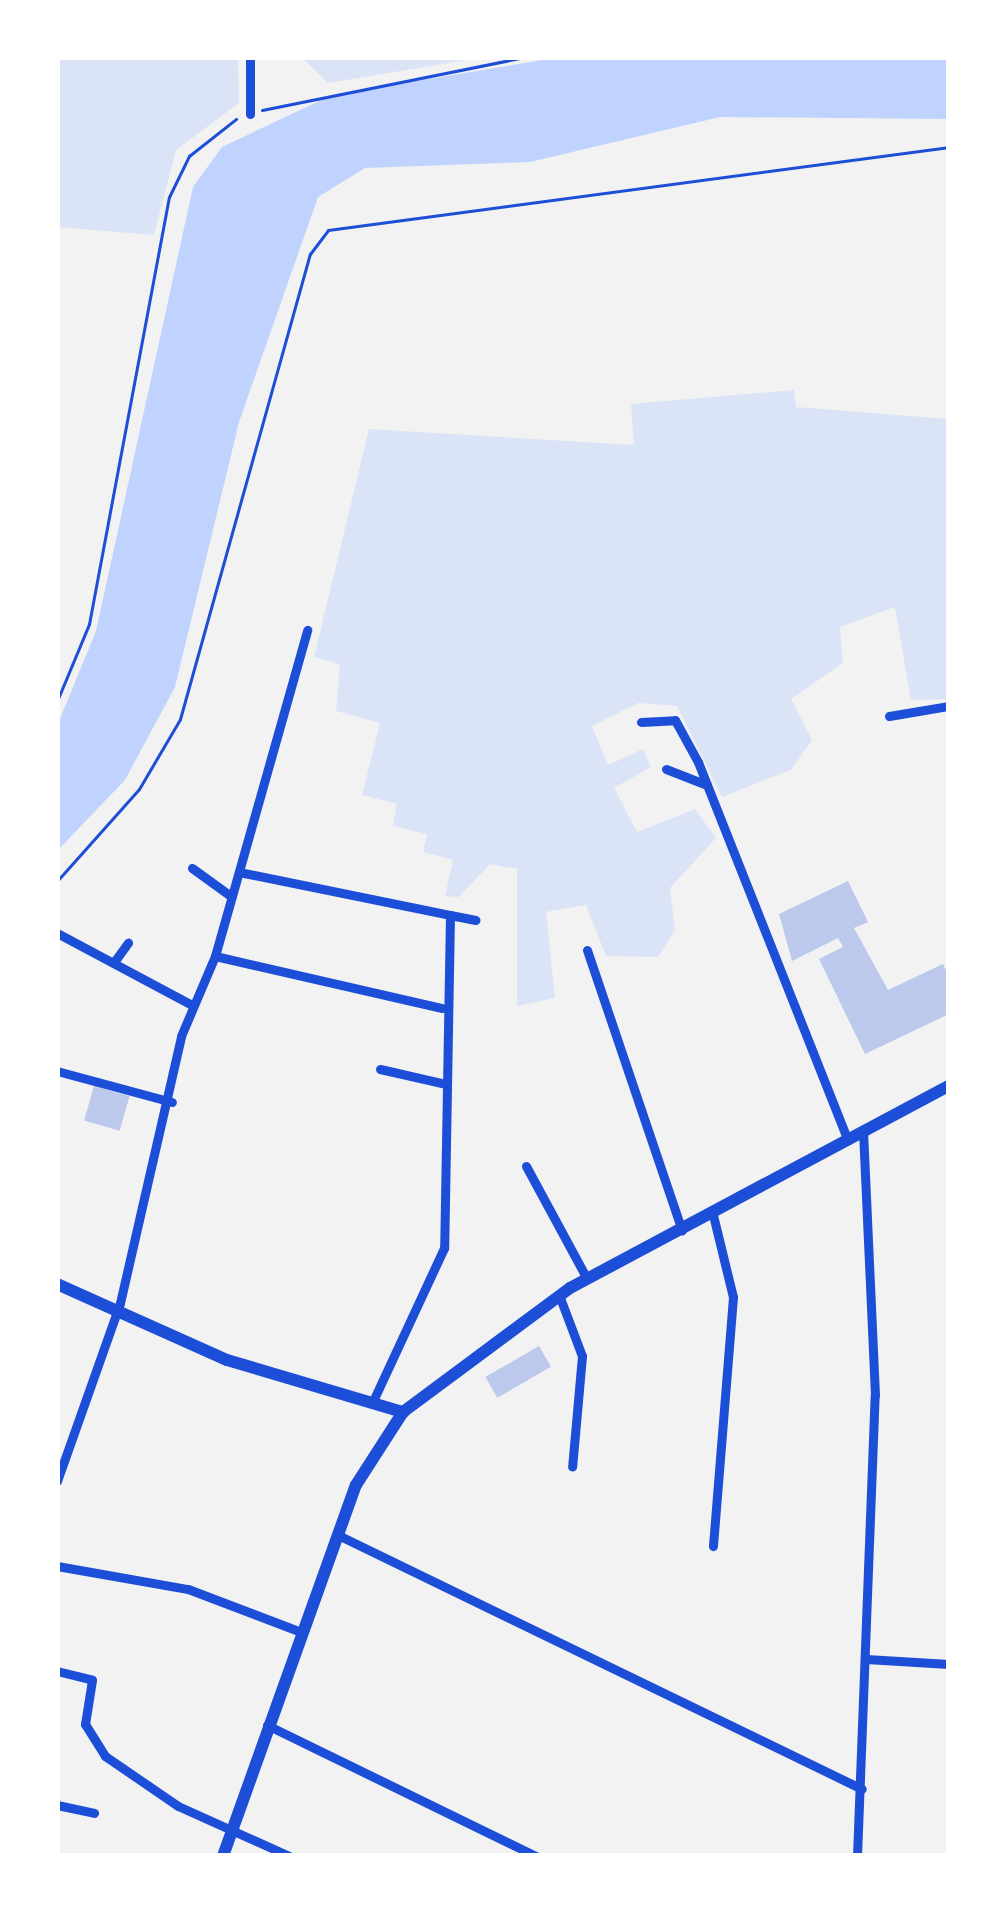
<!DOCTYPE html>
<style>
body{margin:0}
#map{position:relative;width:1006px;height:1913px;overflow:hidden;background:#f2f2f2;font-family:"PT Sans",sans-serif}
div>[style]{position:absolute}
[style*='--x']{left:calc(var(--x)*1px);top:calc(var(--y)*1px);width:calc(var(--w)*1px);rotate:calc(var(--a)*1deg)}
.green>*{inset:0;background:#dbe4f7}
.water>*{inset:0;background:#bfd3fe}
.building>*{inset:0;background:#bdc9ec;transform-origin:0 0}
.path>*{height:3px;margin:-1.5px;padding:0 1.5px;transform-origin:1.5px;border-radius:1.5px;background:#1d4ed8}
.minor>*{height:9px;margin:-4.5px;padding:0 4.5px;transform-origin:4.5px;border-radius:4.5px;background:#1d4ed8}
.secondary>*{height:12px;margin:-6px;padding:0 6px;transform-origin:6px;border-radius:6px;background:#1d4ed8}
span{translate:-50% -50%;white-space:nowrap;text-align:center;line-height:1.15;-webkit-text-stroke:9px #fff;paint-order:stroke}
.frame{position:absolute;inset:0;border:60px solid #fff;pointer-events:none}
</style>
<div id="map">
<div class="green">
<i style="clip-path:polygon(57px 57px,238px 57px,239px 103px,176px 150px,154px 235px,57px 227px)"></i>
<i style="clip-path:polygon(301px 57px,485px 57px,328px 83px)"></i>
<i style="clip-path:polygon(794px 390px,796px 407px,949px 419px,947px 699px,911px 700px,895px 607px,840px 627px,843px 663px,791px 699px,812px 740px,791px 770px,722px 797px,677px 706px,638px 703px,592px 726px,608px 765px,643px 749px,651px 767px,614px 788px,637px 832px,695px 809px,716px 838px,670px 888px,675px 930px,658px 957px,606px 956px,586px 905px,546px 912px,555px 998px,517px 1006px,517px 869px,490px 864px,459px 897px,445px 896px,453px 860px,423px 852px,427px 834px,393px 826px,397px 804px,362px 795px,380px 723px,336px 711px,340px 664px,314px 657px,369px 429px,634px 445px,631px 404px)"></i>
</div>
<div class="water">
<i style="clip-path:polygon(561px 57px,949px 57px,949px 119px,720px 117px,530px 162px,365px 168px,318px 197px,239px 422px,175px 687px,125px 780px,57px 851px,57px 726px,96px 631px,193px 187px,222px 147px,332px 95px)"></i>
</div>
<div class="building">
<i style="clip-path:polygon(848px 881px,868px 922px,854px 928px,888px 990px,943px 964px,949px 977px,949px 1014px,865px 1054px,819px 959px,843px 947px,838px 938px,792px 961px,779px 914px)"></i>
<i style="left:94px;top:1086px;width:37px;height:36px;rotate:16deg"></i>
<i style="left:539px;top:1346px;width:24px;height:62px;rotate:60deg"></i>
</div>
<div class="path">
<i style="--x:262;--y:110;--w:268;--a:-11.4"></i>
<i style="--x:57;--y:701;--w:83;--a:-67.4"></i>
<i style="--x:89;--y:624;--w:434;--a:-79.4"></i>
<i style="--x:169;--y:197;--w:46;--a:-64"></i>
<i style="--x:189;--y:156;--w:60;--a:-38.2"></i>
<i style="--x:57;--y:881;--w:123;--a:-48.3"></i>
<i style="--x:139;--y:789;--w:81;--a:-59.6"></i>
<i style="--x:180;--y:719;--w:483;--a:-74.4"></i>
<i style="--x:310;--y:254;--w:30;--a:-53"></i>
<i style="--x:328;--y:230;--w:627;--a:-7.61"></i>
</div>
<div class="minor">
<i style="--x:250;--y:57;--w:57;--a:90"></i>
<i style="--x:889;--y:716;--w:61;--a:-9.5"></i>
<i style="--x:641;--y:722;--w:34;--a:-3"></i>
<i style="--x:675;--y:720;--w:48;--a:61.3"></i>
<i style="--x:698;--y:762;--w:407;--a:68.4"></i>
<i style="--x:666;--y:769;--w:44;--a:21.3"></i>
<i style="--x:192;--y:868;--w:49;--a:35.9"></i>
<i style="--x:239;--y:872;--w:215;--a:11.5"></i>
<i style="--x:450;--y:915;--w:333;--a:91"></i>
<i style="--x:444;--y:1248;--w:171;--a:114.9"></i>
<i style="--x:450;--y:915;--w:26;--a:11"></i>
<i style="--x:57;--y:933;--w:153;--a:28.1"></i>
<i style="--x:587;--y:950;--w:296;--a:71.3"></i>
<i style="--x:215;--y:956;--w:233;--a:12.9"></i>
<i style="--x:114;--y:962;--w:24;--a:-54"></i>
<i style="--x:380;--y:1069;--w:68;--a:12.8"></i>
<i style="--x:57;--y:1071;--w:119;--a:15.1"></i>
<i style="--x:526;--y:1166;--w:128;--a:61.6"></i>
<i style="--x:713;--y:1215;--w:84;--a:76.3"></i>
<i style="--x:733;--y:1297;--w:250;--a:94.6"></i>
<i style="--x:559;--y:1295;--w:65;--a:69.3"></i>
<i style="--x:582;--y:1356;--w:111;--a:95.1"></i>
<i style="--x:57;--y:1481;--w:189;--a:-70.5"></i>
<i style="--x:120;--y:1303;--w:274;--a:-77.1"></i>
<i style="--x:181;--y:1036;--w:87;--a:-67"></i>
<i style="--x:215;--y:956;--w:339;--a:-74.2"></i>
<i style="--x:338;--y:1535;--w:582;--a:25.86"></i>
<i style="--x:57;--y:1566;--w:133;--a:10"></i>
<i style="--x:188;--y:1589;--w:121;--a:20.8"></i>
<i style="--x:866;--y:1659;--w:83;--a:3.4"></i>
<i style="--x:57;--y:1671;--w:36;--a:14"></i>
<i style="--x:92;--y:1680;--w:45;--a:99"></i>
<i style="--x:85;--y:1724;--w:38;--a:58"></i>
<i style="--x:105;--y:1756;--w:88;--a:34.4"></i>
<i style="--x:178;--y:1806;--w:122;--a:24.2"></i>
<i style="--x:267;--y:1725;--w:299;--a:26"></i>
<i style="--x:57;--y:1805;--w:38;--a:12"></i>
<i style="--x:857;--y:1856;--w:461;--a:-87.8"></i>
<i style="--x:875;--y:1395;--w:263;--a:-92.6"></i>
</div>
<div class="secondary">
<i style="--x:57;--y:1284;--w:186;--a:24.1"></i>
<i style="--x:227;--y:1360;--w:184;--a:16.5"></i>
<i style="--x:223;--y:1856;--w:394;--a:-70.3"></i>
<i style="--x:356;--y:1485;--w:87;--a:-57.2"></i>
<i style="--x:403;--y:1412;--w:208;--a:-36.6"></i>
<i style="--x:570;--y:1288;--w:429;--a:-28.1"></i>
</div>
<div class="frame"></div>
</div>
